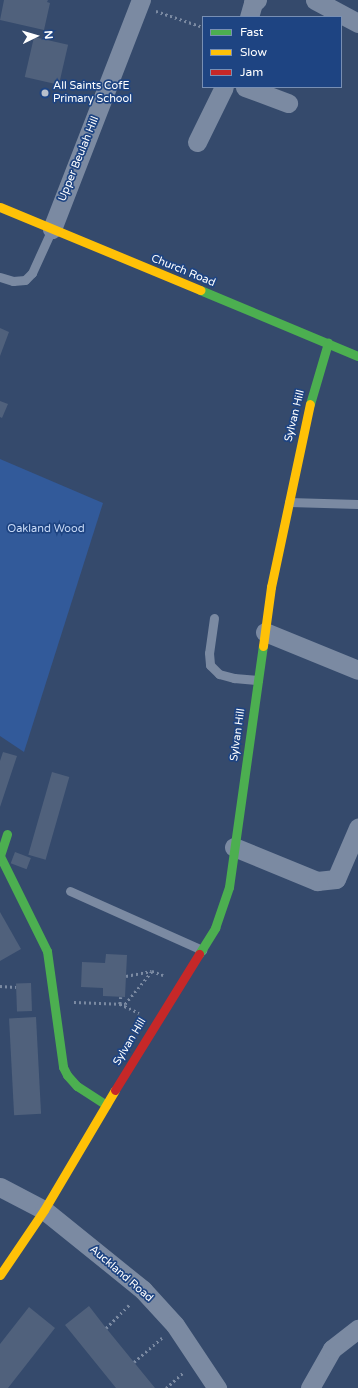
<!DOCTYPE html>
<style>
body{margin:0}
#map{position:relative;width:358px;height:1388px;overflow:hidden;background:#354a6c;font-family:"Varela Round",sans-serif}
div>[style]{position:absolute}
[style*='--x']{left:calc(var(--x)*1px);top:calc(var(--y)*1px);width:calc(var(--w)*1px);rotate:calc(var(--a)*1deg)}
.green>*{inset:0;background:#325a9a}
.building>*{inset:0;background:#50617c;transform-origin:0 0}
.path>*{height:2.5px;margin-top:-1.25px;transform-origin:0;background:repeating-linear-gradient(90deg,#7b8aa2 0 2px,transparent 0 5px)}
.lane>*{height:9px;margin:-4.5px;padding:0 4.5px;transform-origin:4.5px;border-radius:4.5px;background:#7b8aa2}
.street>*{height:19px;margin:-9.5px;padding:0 9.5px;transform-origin:9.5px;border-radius:9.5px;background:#7b8aa2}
.fast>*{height:9px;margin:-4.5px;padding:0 4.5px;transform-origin:4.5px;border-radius:4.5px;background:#4caf50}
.slow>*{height:9px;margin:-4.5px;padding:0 4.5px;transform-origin:4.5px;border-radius:4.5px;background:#ffc107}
.jam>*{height:9px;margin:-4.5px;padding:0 4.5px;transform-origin:4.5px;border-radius:4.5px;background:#c62828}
.dots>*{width:11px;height:11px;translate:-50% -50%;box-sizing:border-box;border:2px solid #1e4482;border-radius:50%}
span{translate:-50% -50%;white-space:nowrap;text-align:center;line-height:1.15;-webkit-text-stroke:3.5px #1e4482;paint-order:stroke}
.poi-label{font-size:11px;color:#fff}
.left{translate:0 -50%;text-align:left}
.street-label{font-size:11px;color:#fff}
.park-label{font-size:11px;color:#c8daf7}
.legend{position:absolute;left:202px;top:16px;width:140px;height:72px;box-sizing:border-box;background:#1e4482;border:1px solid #788fb4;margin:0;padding:5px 7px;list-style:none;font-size:12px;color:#fff}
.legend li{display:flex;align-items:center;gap:8px;height:20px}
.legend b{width:20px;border:1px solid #788fb4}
.north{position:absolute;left:16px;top:16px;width:40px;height:40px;-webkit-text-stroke:3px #1e4482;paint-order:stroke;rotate:85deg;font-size:11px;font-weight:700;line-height:16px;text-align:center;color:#fff}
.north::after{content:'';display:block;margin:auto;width:14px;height:18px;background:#fff;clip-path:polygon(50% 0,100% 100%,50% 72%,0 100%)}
</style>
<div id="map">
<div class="green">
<i style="clip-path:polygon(0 459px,103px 503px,24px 752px,0 736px)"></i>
</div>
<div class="building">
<i style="clip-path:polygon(4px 0,48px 0,47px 2px,50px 3px,44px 30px,0 20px)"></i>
<i style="left:34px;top:37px;width:35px;height:41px;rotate:13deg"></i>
<i style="clip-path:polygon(0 328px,9px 332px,0 356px)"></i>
<i style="clip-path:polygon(0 401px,8px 404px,2px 418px,0 417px)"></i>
<i style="clip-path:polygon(3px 752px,17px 756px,0 807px,0 761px)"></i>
<i style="left:52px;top:772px;width:18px;height:86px;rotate:16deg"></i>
<i style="left:15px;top:852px;width:17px;height:12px;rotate:21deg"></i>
<i style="clip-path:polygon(0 912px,21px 949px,0 961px)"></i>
<i style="clip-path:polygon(106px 954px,127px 955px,125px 997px,103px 996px,103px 988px,81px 987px,82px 962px,105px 963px)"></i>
<i style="left:31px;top:983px;width:28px;height:15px;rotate:88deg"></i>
<i style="left:36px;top:1017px;width:97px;height:27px;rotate:87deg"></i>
<i style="clip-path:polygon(89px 1306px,106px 1328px,155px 1388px,116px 1388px,65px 1325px)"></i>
<i style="clip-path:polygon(29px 1307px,55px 1328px,8px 1388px,0 1388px,0 1344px)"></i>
</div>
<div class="path">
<i style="--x:156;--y:11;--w:50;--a:18.8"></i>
<i style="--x:126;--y:976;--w:26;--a:-11"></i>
<i style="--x:0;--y:986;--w:16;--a:4"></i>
<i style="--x:121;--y:997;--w:7;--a:98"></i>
<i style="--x:120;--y:1004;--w:21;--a:25"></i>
<i style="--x:74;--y:1002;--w:51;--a:2.2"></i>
<i style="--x:125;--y:1004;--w:43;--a:-50.7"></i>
<i style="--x:152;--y:971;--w:12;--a:20"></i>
<i style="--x:106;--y:1328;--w:34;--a:-45"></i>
<i style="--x:134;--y:1362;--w:37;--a:-41"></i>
<i style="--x:166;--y:1388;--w:24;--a:-42"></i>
</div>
<div class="lane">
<i style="--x:0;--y:277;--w:14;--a:17"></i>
<i style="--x:13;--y:281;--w:12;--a:-5"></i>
<i style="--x:25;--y:280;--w:10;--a:-45"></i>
<i style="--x:32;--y:273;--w:48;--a:-65.6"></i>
<i style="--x:289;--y:502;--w:69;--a:1.7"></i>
<i style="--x:214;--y:618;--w:35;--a:98"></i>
<i style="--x:209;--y:653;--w:12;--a:85"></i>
<i style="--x:210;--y:665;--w:13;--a:45"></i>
<i style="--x:219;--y:674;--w:16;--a:15"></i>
<i style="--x:234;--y:678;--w:24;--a:5"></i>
<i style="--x:70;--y:891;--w:145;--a:24.1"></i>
</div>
<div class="street">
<i style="--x:315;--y:0;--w:49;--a:28.1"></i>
<i style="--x:249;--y:17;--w:15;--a:-74"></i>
<i style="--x:253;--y:3;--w:5;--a:-37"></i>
<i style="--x:245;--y:87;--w:46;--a:20.4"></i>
<i style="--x:197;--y:142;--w:61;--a:-63.9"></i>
<i style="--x:52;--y:229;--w:246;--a:-68.8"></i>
<i style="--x:265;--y:632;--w:100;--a:22.2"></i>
<i style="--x:234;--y:847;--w:90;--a:22.3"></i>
<i style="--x:317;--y:881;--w:19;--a:-6"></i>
<i style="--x:336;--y:879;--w:56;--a:-66.7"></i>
<i style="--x:0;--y:1187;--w:50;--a:27.6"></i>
<i style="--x:44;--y:1210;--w:127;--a:38.9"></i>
<i style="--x:143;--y:1290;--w:47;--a:47.6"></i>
<i style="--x:175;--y:1325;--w:76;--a:56.3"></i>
<i style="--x:310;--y:1388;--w:45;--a:-60.6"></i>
<i style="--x:332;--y:1349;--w:33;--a:-38"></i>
</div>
<div class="fast">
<i style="--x:200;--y:290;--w:171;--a:22.7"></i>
<i style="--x:310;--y:404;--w:64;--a:-73.6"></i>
<i style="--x:7;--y:834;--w:23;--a:108"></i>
<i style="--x:0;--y:856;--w:106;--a:63.7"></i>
<i style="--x:47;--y:951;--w:117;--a:82.1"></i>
<i style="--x:63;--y:1067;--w:9;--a:63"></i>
<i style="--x:67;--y:1075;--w:15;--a:48"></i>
<i style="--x:77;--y:1086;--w:35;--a:33"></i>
<i style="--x:199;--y:954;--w:31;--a:-58"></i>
<i style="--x:215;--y:928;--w:43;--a:-71.1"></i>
<i style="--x:229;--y:887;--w:243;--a:-82"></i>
</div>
<div class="slow">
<i style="--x:0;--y:207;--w:217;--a:22.5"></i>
<i style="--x:263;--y:646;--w:60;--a:-82.3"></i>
<i style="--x:271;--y:587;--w:187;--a:-78"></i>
<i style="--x:0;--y:1275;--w:78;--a:-55.9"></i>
<i style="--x:44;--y:1210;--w:139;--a:-59.4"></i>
</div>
<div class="jam">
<i style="--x:115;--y:1090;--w:160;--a:-58.3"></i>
</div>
<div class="dots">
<i style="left:45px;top:93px;background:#b8c0cc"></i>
</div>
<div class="poi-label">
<span class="left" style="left:53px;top:93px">All Saints CofE<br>Primary School</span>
</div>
<div class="street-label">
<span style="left:79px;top:159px;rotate:-68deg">Upper Beulah Hill</span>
<span style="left:183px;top:271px;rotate:22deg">Church Road</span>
<span style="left:295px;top:416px;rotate:-76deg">Sylvan Hill</span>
<span style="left:238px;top:735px;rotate:-82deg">Sylvan Hill</span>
<span style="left:130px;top:1042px;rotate:-59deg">Sylvan Hill</span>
<span style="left:121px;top:1274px;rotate:41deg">Auckland Road</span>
</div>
<div class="park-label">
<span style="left:46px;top:529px">Oakland Wood</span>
</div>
<ul class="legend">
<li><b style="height:5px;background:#4caf50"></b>Fast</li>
<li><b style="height:5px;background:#ffc107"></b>Slow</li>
<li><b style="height:5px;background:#c62828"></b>Jam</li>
</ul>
<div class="north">N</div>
</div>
